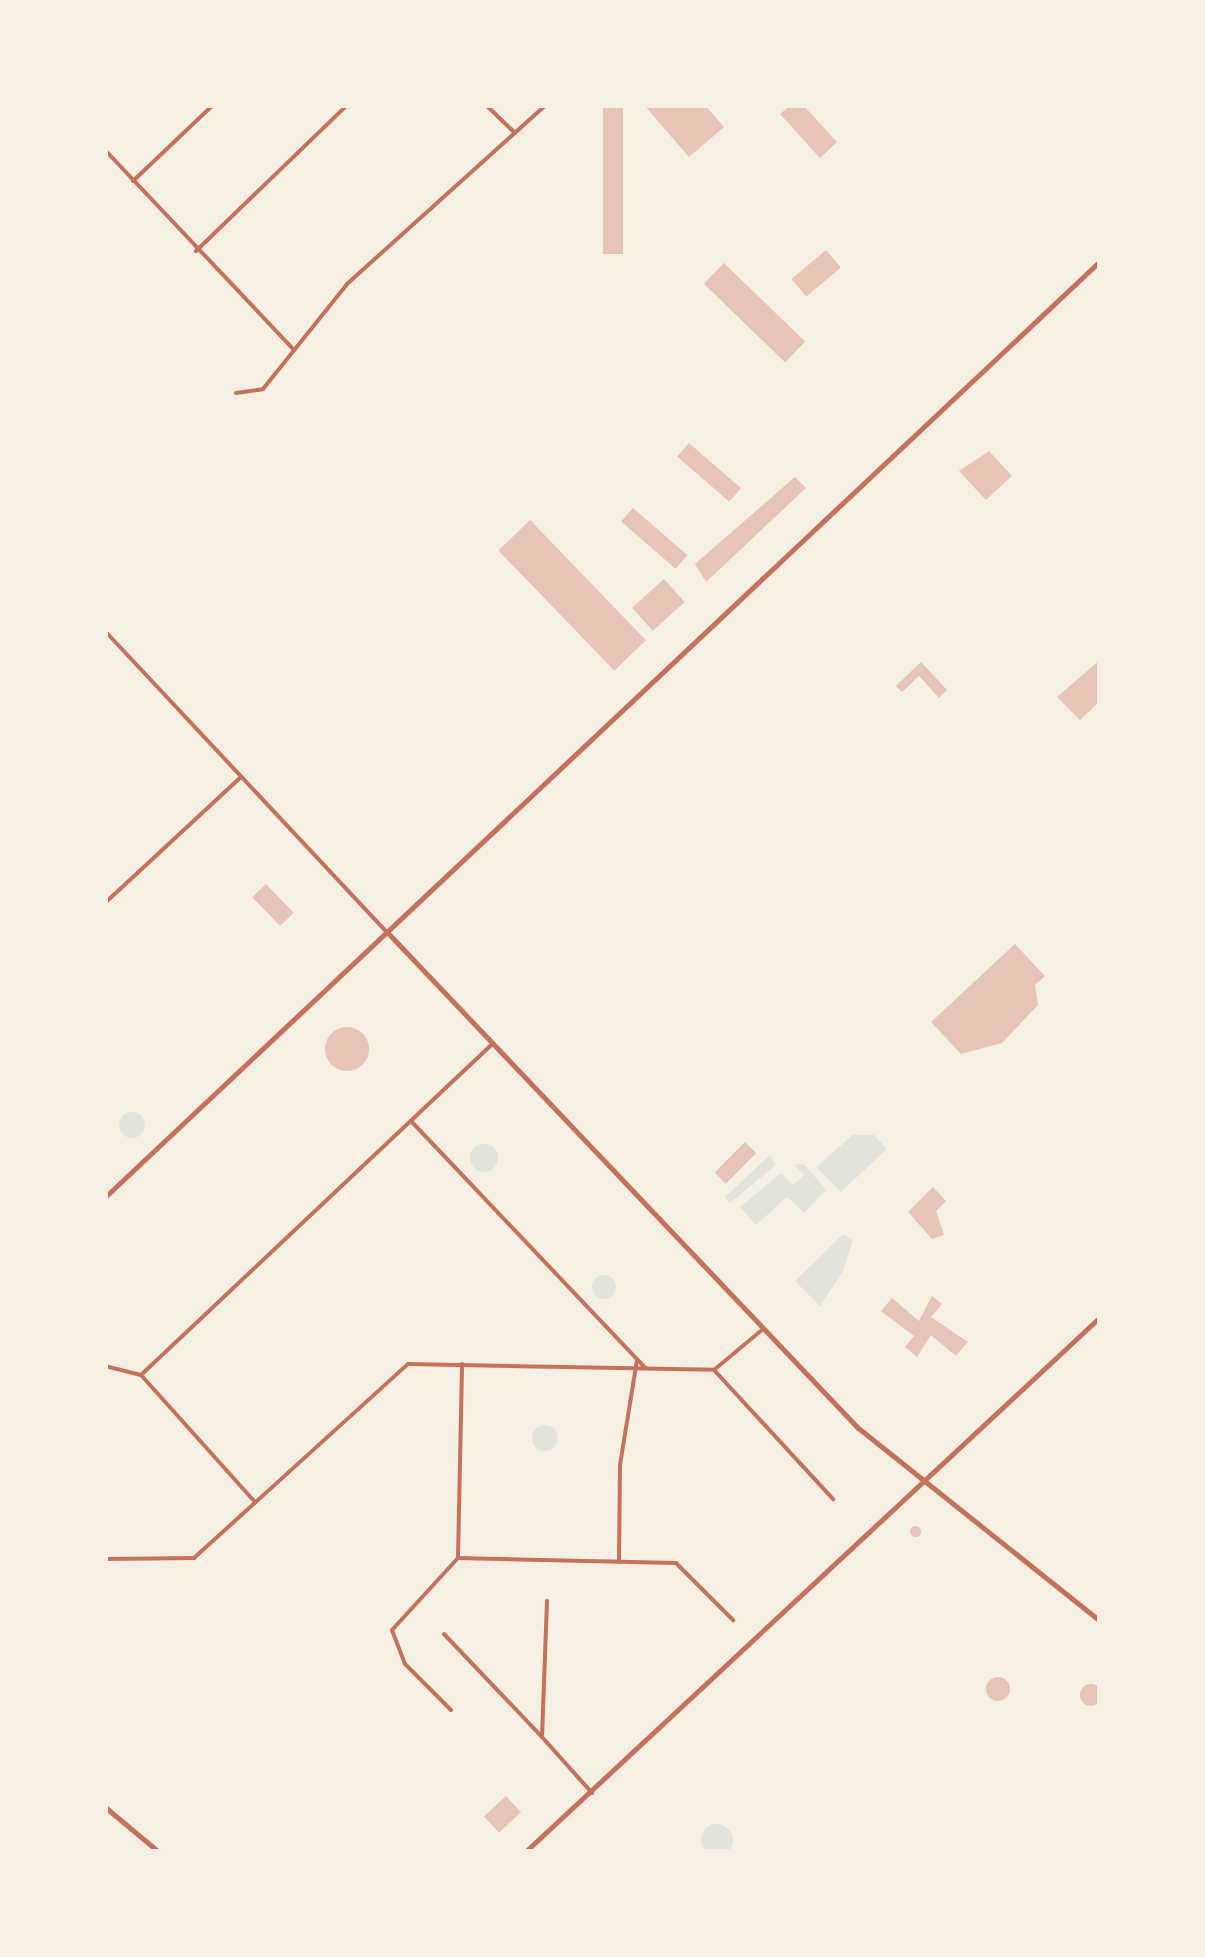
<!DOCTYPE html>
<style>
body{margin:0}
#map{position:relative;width:1205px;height:1957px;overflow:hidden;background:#f6efe4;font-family:Literata,serif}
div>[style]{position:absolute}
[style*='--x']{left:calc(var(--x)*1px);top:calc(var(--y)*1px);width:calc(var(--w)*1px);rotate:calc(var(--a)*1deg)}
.green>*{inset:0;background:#e2e4dc}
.round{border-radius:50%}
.building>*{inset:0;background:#e6c5b7;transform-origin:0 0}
.minor>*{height:4px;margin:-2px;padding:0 2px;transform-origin:2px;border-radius:2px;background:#c5725c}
.tertiary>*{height:5px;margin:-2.5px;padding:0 2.5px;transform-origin:2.5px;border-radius:2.5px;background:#c5725c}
span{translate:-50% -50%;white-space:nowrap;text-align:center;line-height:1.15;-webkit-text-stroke:8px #f6efe4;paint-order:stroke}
.frame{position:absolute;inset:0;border:108px solid #f6efe4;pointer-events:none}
</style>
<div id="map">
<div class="green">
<i class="round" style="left:119px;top:1112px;width:26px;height:26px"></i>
<i style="clip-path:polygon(853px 1135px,874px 1135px,887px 1149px,841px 1192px,816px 1167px)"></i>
<i class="round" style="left:470px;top:1144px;width:28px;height:28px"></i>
<i style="clip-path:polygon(770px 1155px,776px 1165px,730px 1203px,725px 1197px)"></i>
<i style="clip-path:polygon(804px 1164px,826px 1190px,804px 1213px,787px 1197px,756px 1225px,740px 1207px,781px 1173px,793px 1185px,804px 1175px,795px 1165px)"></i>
<i style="clip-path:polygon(843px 1234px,853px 1240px,843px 1271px,820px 1306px,795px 1281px)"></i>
<i class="round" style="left:592px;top:1275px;width:24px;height:24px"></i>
<i class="round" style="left:532px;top:1425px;width:26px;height:26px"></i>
<i class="round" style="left:701px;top:1824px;width:32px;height:32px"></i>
</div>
<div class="building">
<i style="left:603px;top:105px;width:20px;height:149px"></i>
<i style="clip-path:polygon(644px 105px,705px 105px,724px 127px,689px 157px)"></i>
<i style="clip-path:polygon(791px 105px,803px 105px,837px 142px,820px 158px,780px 114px)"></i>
<i style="left:826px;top:250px;width:23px;height:45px;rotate:50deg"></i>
<i style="left:724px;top:263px;width:113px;height:29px;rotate:44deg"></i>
<i style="left:689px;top:443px;width:69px;height:18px;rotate:41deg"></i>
<i style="clip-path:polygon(989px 451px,1012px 476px,986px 500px,959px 471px)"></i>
<i style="clip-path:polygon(795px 477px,806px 488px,706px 582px,695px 564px)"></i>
<i style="left:633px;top:508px;width:72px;height:18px;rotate:41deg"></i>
<i style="left:530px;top:520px;width:167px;height:44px;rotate:46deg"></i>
<i style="left:664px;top:579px;width:31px;height:43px;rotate:48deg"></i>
<i style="clip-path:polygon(1100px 660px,1100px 701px,1080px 720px,1057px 697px)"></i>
<i style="clip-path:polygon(921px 662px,947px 690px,939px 698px,919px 676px,902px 692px,896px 686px)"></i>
<i style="left:266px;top:884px;width:40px;height:19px;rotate:46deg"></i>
<i style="clip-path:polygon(1015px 944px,1045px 976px,1035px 985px,1038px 1005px,1002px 1043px,961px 1054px,931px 1022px)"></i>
<i class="round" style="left:325px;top:1027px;width:44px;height:44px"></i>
<i style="left:745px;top:1142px;width:16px;height:43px;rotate:45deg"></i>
<i style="clip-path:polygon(933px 1187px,946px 1201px,936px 1211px,944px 1235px,932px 1239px,908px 1212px)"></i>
<i style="clip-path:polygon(932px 1296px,942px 1304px,931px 1317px,968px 1342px,956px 1356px,931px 1335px,917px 1357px,905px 1347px,914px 1336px,881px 1311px,892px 1298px,919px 1321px)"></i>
<i class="round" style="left:909.5px;top:1525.5px;width:11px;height:11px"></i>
<i class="round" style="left:986px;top:1677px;width:24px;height:24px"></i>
<i class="round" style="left:1080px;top:1684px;width:22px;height:22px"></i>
<i style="left:506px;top:1796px;width:22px;height:30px;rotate:47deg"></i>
</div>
<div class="minor">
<i style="--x:486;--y:105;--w:40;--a:44"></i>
<i style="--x:105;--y:150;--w:275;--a:46.6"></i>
<i style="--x:133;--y:181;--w:110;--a:-43.5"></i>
<i style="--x:196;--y:251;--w:210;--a:-44"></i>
<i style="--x:236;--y:393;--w:27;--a:-8"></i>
<i style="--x:263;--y:389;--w:134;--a:-51.3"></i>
<i style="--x:347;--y:284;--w:268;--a:-42"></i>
<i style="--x:105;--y:631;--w:412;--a:46.9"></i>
<i style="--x:105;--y:903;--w:185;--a:-42.8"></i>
<i style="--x:411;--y:1121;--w:340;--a:46.5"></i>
<i style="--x:105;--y:1366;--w:37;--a:14"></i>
<i style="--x:141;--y:1375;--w:482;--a:-43.3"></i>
<i style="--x:714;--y:1370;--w:176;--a:47.3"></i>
<i style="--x:141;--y:1375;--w:171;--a:48.1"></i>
<i style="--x:458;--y:1558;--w:194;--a:-88.8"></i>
<i style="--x:105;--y:1559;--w:89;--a:-0.6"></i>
<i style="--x:194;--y:1558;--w:289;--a:-42.2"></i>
<i style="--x:408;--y:1364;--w:306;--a:1.1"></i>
<i style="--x:714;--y:1370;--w:64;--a:-39.9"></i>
<i style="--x:619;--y:1562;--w:97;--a:-89.4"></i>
<i style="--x:620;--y:1465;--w:106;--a:-80.8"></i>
<i style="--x:547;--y:1601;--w:136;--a:92.1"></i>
<i style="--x:542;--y:1737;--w:75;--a:48.2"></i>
<i style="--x:444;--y:1634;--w:142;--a:46.4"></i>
<i style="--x:451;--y:1710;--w:65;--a:-135"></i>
<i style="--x:405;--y:1664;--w:36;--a:-111"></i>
<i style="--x:392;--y:1630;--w:98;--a:-47.5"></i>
<i style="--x:458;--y:1558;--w:218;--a:1.3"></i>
<i style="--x:676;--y:1563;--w:81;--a:45"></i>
</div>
<div class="tertiary">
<i style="--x:387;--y:932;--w:683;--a:46.48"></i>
<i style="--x:857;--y:1427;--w:311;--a:38.6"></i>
<i style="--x:105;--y:1197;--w:1366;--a:-43.25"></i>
<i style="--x:105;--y:1807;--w:70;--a:39.8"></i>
<i style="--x:525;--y:1852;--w:785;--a:-42.94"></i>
</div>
<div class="frame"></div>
</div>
